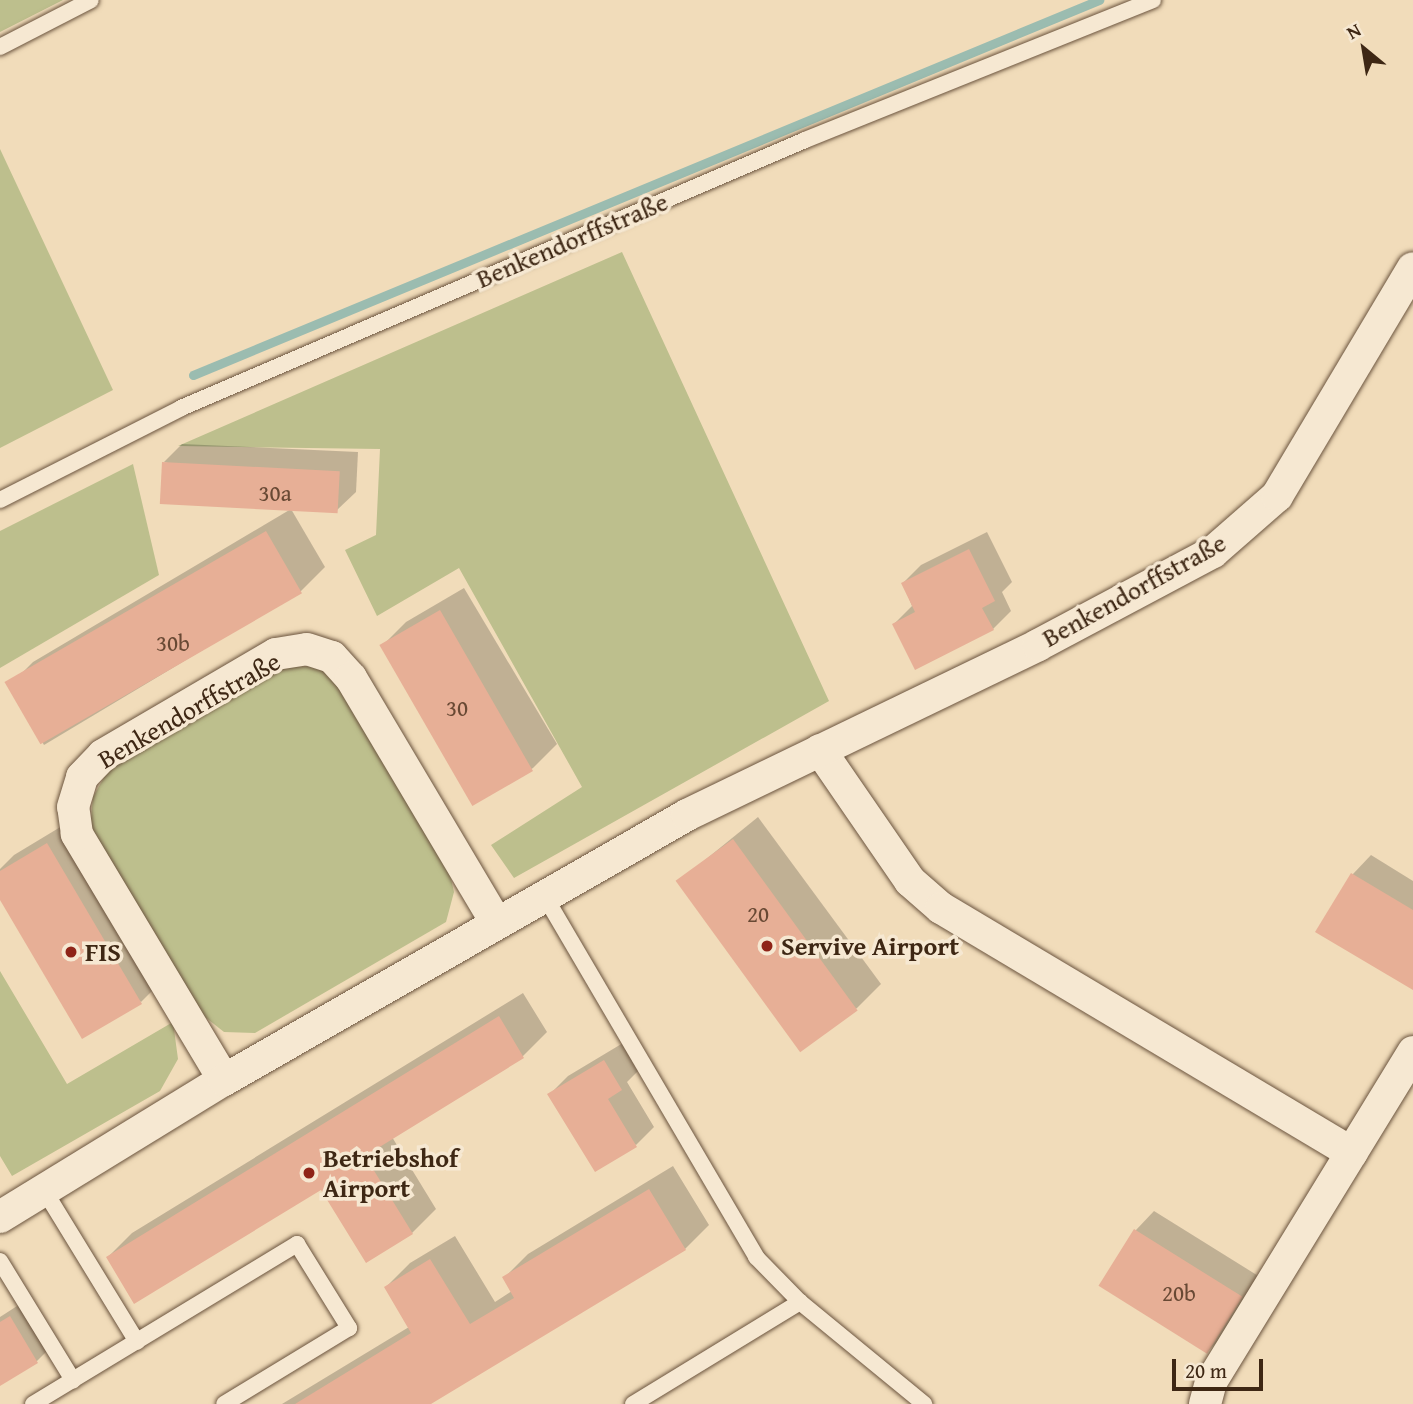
<!DOCTYPE html>
<meta charset="utf-8">
<style>
body{margin:0}
#map{position:relative;width:1413px;height:1404px;overflow:hidden;background:#f1dcba;font-family:"Gentium Book Plus",serif}
div>[style]{position:absolute}
[style*='--x']{left:calc(var(--x)*1px);top:calc(var(--y)*1px);width:calc(var(--w)*1px);rotate:calc(var(--a)*1deg)}
.green>*{inset:0;background:#bdbf8d}
.shadow>*{inset:0;background:#0003}
.stream>*{height:9px;margin:-4.5px;padding:0 4.5px;transform-origin:4.5px;border-radius:4.5px;background:#9bbcb0}
.building>*{inset:0;background:#e7af96;transform-origin:0 0}
.roads{filter:drop-shadow(0 0 2px #6b543e) drop-shadow(0 0 2px #6b543e)}
.service>*{height:16px;margin:-8px;padding:0 8px;transform-origin:8px;border-radius:8px;background:#f6e8d2}
.minor>*{height:32px;margin:-16px;padding:0 16px;transform-origin:16px;border-radius:16px;background:#f6e8d2}
.dots>*{width:19px;height:19px;translate:-50% -50%;box-sizing:border-box;border:4px solid #f6e8d2;border-radius:50%}
span{translate:-50% -50%;white-space:nowrap;text-align:center;line-height:1.15;-webkit-text-stroke:7px #f6e8d2;paint-order:stroke}
.number-label{font-size:23px;color:#684934}
.number-label span{-webkit-text-stroke-width:0}
.street-label{font-size:26px;color:#3e2714}
.poi-label{font-size:26px;color:#3e2714;font-weight:700}
.left{translate:0 -50%;text-align:left}
.north{position:absolute;left:1329px;top:14px;width:70px;height:70px;-webkit-text-stroke:5px #f6e8d2;paint-order:stroke;rotate:330deg;font-size:19px;font-weight:700;line-height:28px;text-align:center;color:#3e2714}
.north::after{content:'';display:block;margin:auto;width:24px;height:32px;background:#3e2714;clip-path:polygon(50% 0,100% 100%,50% 72%,0 100%)}
.scale{position:absolute;left:1172px;top:1359px;width:91px;height:32px;box-sizing:border-box;border:4px solid #3e2714;border-top:0;padding-left:9px;font-size:21px;line-height:24px;white-space:nowrap;color:#3e2714;-webkit-text-stroke:5px #f6e8d2;paint-order:stroke}
</style>
<div id="map">
<div class="green">
<i style="clip-path:polygon(0 0,63px 0,0 32px)"></i>
<i style="clip-path:polygon(0 149px,113px 390px,0 448px)"></i>
<i style="clip-path:polygon(622px 252px,829px 701px,514px 878px,491px 845px,582px 787px,459px 568px,377px 616px,345px 550px,376px 535px,380px 449px,178px 446px)"></i>
<i style="clip-path:polygon(133px 464px,159px 575px,0 668px,0 531px)"></i>
<i style="clip-path:polygon(318px 666px,345px 685px,446px 857px,454px 892px,446px 922px,255px 1033px,224px 1032px,195px 1009px,90px 830px,93px 797px,111px 765px,280px 667px)"></i>
<i style="clip-path:polygon(0 971px,67px 1084px,173px 1022px,178px 1059px,160px 1091px,12px 1176px,0 1156px)"></i>
</div>
<div class="shadow">
<i style="clip-path:polygon(182px 444px,358px 452px,356px 492px,337px 510px,164px 462px)"></i>
<i style="clip-path:polygon(291px 509px,325px 567px,301px 591px,44px 745px,9px 686px,33px 662px)"></i>
<i style="clip-path:polygon(987px 532px,1012px 582px,1002px 592px,1011px 611px,993px 629px,894px 624px,912px 606px,903px 583px,921px 565px)"></i>
<i style="clip-path:polygon(464px 588px,557px 744px,533px 768px,475px 803px,382px 646px,406px 622px)"></i>
<i style="clip-path:polygon(758px 817px,881px 984px,857px 1008px,801px 1049px,678px 882px)"></i>
<i style="clip-path:polygon(72px 820px,165px 978px,141px 1002px,0 896px,0 869px,14px 855px)"></i>
<i style="clip-path:polygon(1371px 855px,1413px 881px,1413px 987px,1317px 931px,1353px 874px)"></i>
<i style="clip-path:polygon(523px 993px,547px 1032px,523px 1056px,392px 1137px,436px 1209px,412px 1233px,321px 1187px,108px 1257px,132px 1233px)"></i>
<i style="clip-path:polygon(623px 1043px,639px 1070px,627px 1082px,654px 1127px,636px 1145px,550px 1094px,568px 1076px)"></i>
<i style="clip-path:polygon(673px 1166px,709px 1225px,685px 1249px,428px 1404px,282px 1404px,409px 1327px,386px 1287px,410px 1263px,455px 1236px,495px 1302px,512px 1291px,504px 1278px,528px 1254px)"></i>
<i style="clip-path:polygon(1154px 1211px,1260px 1277px,1225px 1334px,1207px 1352px,1101px 1286px,1136px 1230px)"></i>
<i style="clip-path:polygon(28px 1299px,55px 1343px,37px 1361px,0 1384px,0 1317px)"></i>
</div>
<div class="stream">
<i style="--x:193;--y:375;--w:981;--a:-22.49"></i>
</div>
<div class="building">
<i style="left:162px;top:462px;width:178px;height:42px;rotate:3deg"></i>
<i style="left:266px;top:531px;width:72px;height:302px;rotate:60deg"></i>
<i style="clip-path:polygon(969px 549px,995px 601px,982px 608px,994px 630px,915px 670px,892px 624px,915px 612px,901px 583px)"></i>
<i style="left:440px;top:610px;width:186px;height:70px;rotate:60deg"></i>
<i style="left:733px;top:839px;width:212px;height:71px;rotate:54deg"></i>
<i style="clip-path:polygon(47px 843px,142px 1004px,82px 1039px,0 900px,0 871px)"></i>
<i style="clip-path:polygon(1351px 873px,1413px 910px,1413px 990px,1315px 932px)"></i>
<i style="clip-path:polygon(499px 1016px,524px 1058px,365px 1156px,413px 1234px,366px 1263px,321px 1190px,134px 1304px,106px 1257px)"></i>
<i style="clip-path:polygon(604px 1060px,622px 1090px,608px 1099px,637px 1147px,595px 1172px,547px 1094px)"></i>
<i style="clip-path:polygon(649px 1189px,686px 1250px,431px 1404px,295px 1404px,411px 1333px,384px 1287px,430px 1259px,470px 1324px,514px 1298px,502px 1277px)"></i>
<i style="left:1134px;top:1229px;width:128px;height:67px;rotate:32deg"></i>
<i style="clip-path:polygon(10px 1316px,38px 1363px,0 1386px,0 1322px)"></i>
</div>
<div class="roads">
<div class="service">
<i style="--x:0;--y:47;--w:102;--a:-27.3"></i>
<i style="--x:0;--y:500;--w:203;--a:-26.9"></i>
<i style="--x:181;--y:408;--w:679;--a:-23.24"></i>
<i style="--x:805;--y:140;--w:375;--a:-21.9"></i>
<i style="--x:544;--y:895;--w:420;--a:59.6"></i>
<i style="--x:756;--y:1257;--w:63;--a:45.6"></i>
<i style="--x:800;--y:1302;--w:161;--a:39.4"></i>
<i style="--x:44;--y:1190;--w:178;--a:58.5"></i>
<i style="--x:0;--y:1261;--w:140;--a:58.5"></i>
<i style="--x:33;--y:1404;--w:309;--a:-31.2"></i>
<i style="--x:297;--y:1244;--w:99;--a:58.2"></i>
<i style="--x:349;--y:1328;--w:146;--a:148.7"></i>
<i style="--x:633;--y:1404;--w:196;--a:-31.4"></i>
</div>
<div class="minor">
<i style="--x:820;--y:750;--w:159;--a:55.5"></i>
<i style="--x:910;--y:881;--w:41;--a:41.1"></i>
<i style="--x:941;--y:908;--w:478;--a:30.8"></i>
<i style="--x:224;--y:1080;--w:287;--a:-120.9"></i>
<i style="--x:77;--y:834;--w:27;--a:-98"></i>
<i style="--x:73;--y:807;--w:31;--a:-73"></i>
<i style="--x:82;--y:777;--w:30;--a:-46"></i>
<i style="--x:103;--y:755;--w:200;--a:-30.3"></i>
<i style="--x:276;--y:654;--w:31;--a:-9"></i>
<i style="--x:307;--y:649;--w:26;--a:18"></i>
<i style="--x:332;--y:657;--w:28;--a:48"></i>
<i style="--x:351;--y:678;--w:284;--a:59.3"></i>
<i style="--x:0;--y:1217;--w:263;--a:-31.5"></i>
<i style="--x:224;--y:1080;--w:533;--a:-29.78"></i>
<i style="--x:687;--y:815;--w:390;--a:-25.8"></i>
<i style="--x:1038;--y:645;--w:198;--a:-28"></i>
<i style="--x:1213;--y:552;--w:85;--a:-41.2"></i>
<i style="--x:1277;--y:496;--w:265;--a:-59.2"></i>
<i style="--x:1205;--y:1404;--w:23;--a:-75"></i>
<i style="--x:1211;--y:1382;--w:387;--a:-58.5"></i>
</div>
</div>
<div class="dots">
<i style="left:767px;top:946px;background:#8f2418"></i>
<i style="left:71px;top:952px;background:#8f2418"></i>
<i style="left:309px;top:1173px;background:#8f2418"></i>
</div>
<div class="number-label">
<span style="left:275px;top:493px">30a</span>
<span style="left:173px;top:643px">30b</span>
<span style="left:457px;top:708px">30</span>
<span style="left:758px;top:914px">20</span>
<span style="left:1179px;top:1293px">20b</span>
</div>
<div class="street-label">
<span style="left:572px;top:240px;rotate:-23deg">Benkendorffstraße</span>
<span style="left:1134px;top:590px;rotate:-29deg">Benkendorffstraße</span>
<span style="left:189px;top:710px;rotate:-30deg">Benkendorffstraße</span>
</div>
<div class="poi-label">
<span class="left" style="left:781px;top:946px">Servive Airport</span>
<span class="left" style="left:85px;top:952px">FIS</span>
<span class="left" style="left:323px;top:1173px">Betriebshof<br>Airport</span>
</div>
<div class="north">N</div>
<div class="scale">20 m</div>
</div>
